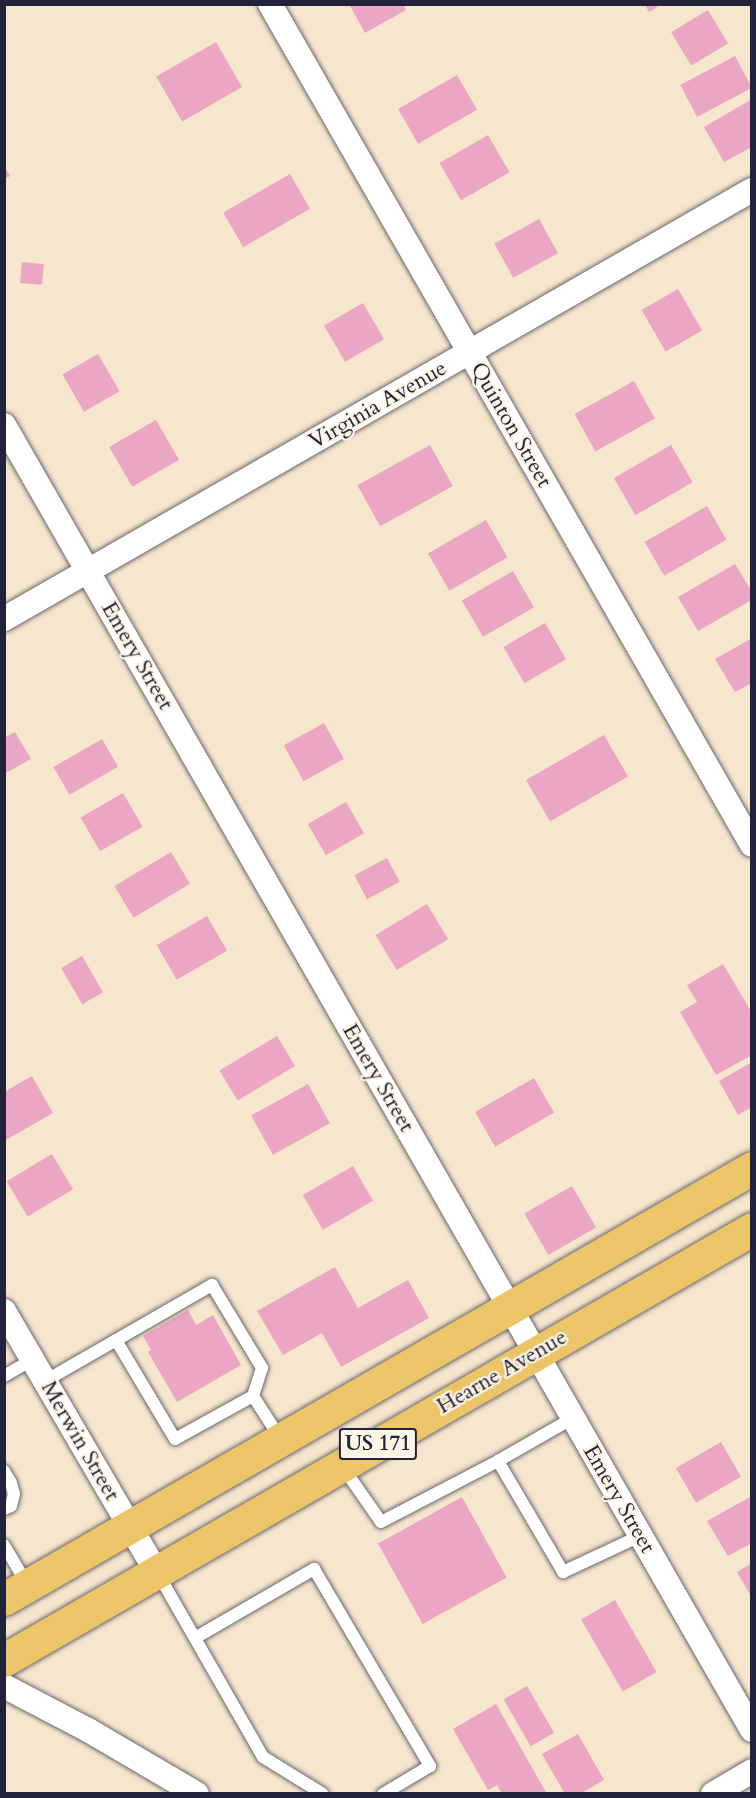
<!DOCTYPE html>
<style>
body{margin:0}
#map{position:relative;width:756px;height:1798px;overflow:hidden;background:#f6e6cd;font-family:Cardo,serif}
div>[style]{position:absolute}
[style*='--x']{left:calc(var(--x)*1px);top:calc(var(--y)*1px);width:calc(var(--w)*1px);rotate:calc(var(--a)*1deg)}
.building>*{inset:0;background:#eaa6c2;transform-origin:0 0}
.roads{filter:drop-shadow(0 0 2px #6c676e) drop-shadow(0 0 2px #6c676e)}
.service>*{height:12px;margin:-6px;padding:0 6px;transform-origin:6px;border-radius:6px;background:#fff}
.minor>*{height:24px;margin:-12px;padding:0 12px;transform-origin:12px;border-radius:12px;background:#fff}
.primary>*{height:33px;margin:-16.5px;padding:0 16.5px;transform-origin:16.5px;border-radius:16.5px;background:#ecc569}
span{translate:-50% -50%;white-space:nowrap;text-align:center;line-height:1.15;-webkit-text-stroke:4.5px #fcf5e5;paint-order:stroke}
.shield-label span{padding:2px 4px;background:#fcf5e5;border:2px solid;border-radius:4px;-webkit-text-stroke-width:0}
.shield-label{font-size:21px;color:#22223b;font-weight:700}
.street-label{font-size:22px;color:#22223b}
.frame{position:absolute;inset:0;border:6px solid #22223b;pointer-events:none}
</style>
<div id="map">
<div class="building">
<i style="clip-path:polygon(349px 4px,403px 4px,406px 10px,365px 33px)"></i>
<i style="clip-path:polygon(645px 4px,662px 4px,649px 12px)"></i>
<i style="left:708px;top:10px;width:39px;height:43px;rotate:59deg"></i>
<i style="left:216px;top:42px;width:52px;height:69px;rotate:60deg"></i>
<i style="left:735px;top:56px;width:36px;height:62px;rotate:62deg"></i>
<i style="left:457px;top:75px;width:40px;height:68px;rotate:60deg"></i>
<i style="clip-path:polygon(752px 99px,752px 147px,724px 162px,704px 127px)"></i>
<i style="left:488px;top:135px;width:43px;height:56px;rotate:60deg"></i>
<i style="clip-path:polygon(4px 166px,10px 176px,4px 179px)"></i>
<i style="left:290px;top:174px;width:40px;height:77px;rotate:60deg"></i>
<i style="left:539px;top:219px;width:39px;height:51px;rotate:61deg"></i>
<i style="left:22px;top:262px;width:22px;height:21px;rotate:5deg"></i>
<i style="left:678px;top:289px;width:48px;height:42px;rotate:60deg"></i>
<i style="left:363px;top:303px;width:42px;height:45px;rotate:60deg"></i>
<i style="left:98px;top:354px;width:43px;height:41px;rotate:60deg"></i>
<i style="left:634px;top:381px;width:43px;height:68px;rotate:61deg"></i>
<i style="left:156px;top:420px;width:46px;height:54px;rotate:60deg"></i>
<i style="left:430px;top:445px;width:47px;height:83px;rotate:61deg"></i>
<i style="left:671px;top:445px;width:43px;height:66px;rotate:60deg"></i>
<i style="left:707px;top:506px;width:39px;height:72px;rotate:60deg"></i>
<i style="left:486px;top:520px;width:43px;height:67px;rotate:60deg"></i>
<i style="clip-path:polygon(735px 564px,752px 592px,752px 600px,698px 631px,678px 597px)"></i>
<i style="left:513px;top:571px;width:42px;height:59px;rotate:60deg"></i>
<i style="left:545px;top:623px;width:42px;height:48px;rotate:60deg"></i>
<i style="clip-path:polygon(752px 638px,752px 683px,735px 692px,715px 659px)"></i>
<i style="left:324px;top:723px;width:41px;height:46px;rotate:61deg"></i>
<i style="clip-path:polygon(15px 732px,31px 759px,4px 774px,4px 738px)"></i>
<i style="left:604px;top:735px;width:48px;height:90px;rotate:60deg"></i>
<i style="left:102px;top:739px;width:32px;height:56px;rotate:60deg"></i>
<i style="left:123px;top:793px;width:39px;height:49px;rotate:60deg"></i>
<i style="left:346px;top:802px;width:36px;height:44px;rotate:60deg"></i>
<i style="left:171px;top:852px;width:37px;height:66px;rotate:59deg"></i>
<i style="left:387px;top:858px;width:27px;height:37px;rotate:62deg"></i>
<i style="left:427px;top:904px;width:41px;height:60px;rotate:59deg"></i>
<i style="left:207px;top:916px;width:40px;height:58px;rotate:60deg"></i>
<i style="left:82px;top:956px;width:42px;height:24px;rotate:60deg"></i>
<i style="clip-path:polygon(723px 964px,752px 1013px,752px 1055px,716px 1075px,680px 1012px,697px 1002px,687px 985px)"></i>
<i style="left:277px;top:1036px;width:35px;height:67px;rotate:59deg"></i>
<i style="clip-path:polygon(752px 1062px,752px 1107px,738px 1115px,719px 1081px)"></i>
<i style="clip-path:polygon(32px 1076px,53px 1113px,4px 1141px,4px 1092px)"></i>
<i style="left:534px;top:1078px;width:40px;height:68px;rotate:60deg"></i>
<i style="left:308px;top:1084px;width:45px;height:65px;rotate:61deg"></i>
<i style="left:52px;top:1154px;width:41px;height:53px;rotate:59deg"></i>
<i style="left:353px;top:1166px;width:40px;height:58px;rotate:60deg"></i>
<i style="left:572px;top:1186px;width:48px;height:55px;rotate:60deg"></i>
<i style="clip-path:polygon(335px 1267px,358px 1308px,408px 1280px,429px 1318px,341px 1367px,322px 1333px,283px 1355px,257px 1311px)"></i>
<i style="clip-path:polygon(188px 1310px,196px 1325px,213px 1315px,241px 1365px,177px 1402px,148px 1352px,151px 1350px,143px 1336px)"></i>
<i style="left:721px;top:1442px;width:40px;height:52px;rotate:60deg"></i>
<i style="clip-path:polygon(752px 1496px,752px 1543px,728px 1556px,707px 1521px)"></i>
<i style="left:462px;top:1497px;width:92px;height:96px;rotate:61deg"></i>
<i style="clip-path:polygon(752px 1563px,752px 1598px,737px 1572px)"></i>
<i style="left:615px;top:1600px;width:83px;height:39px;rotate:60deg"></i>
<i style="left:527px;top:1686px;width:54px;height:27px;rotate:60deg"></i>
<i style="clip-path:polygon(496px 1704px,547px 1794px,502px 1794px,497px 1785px,488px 1790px,453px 1729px)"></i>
<i style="clip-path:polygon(578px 1734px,604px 1780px,580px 1794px,565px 1794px,542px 1754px)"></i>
</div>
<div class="roads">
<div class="service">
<i style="--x:4;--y:1376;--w:34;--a:-30"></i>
<i style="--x:45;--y:1381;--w:193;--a:-29.9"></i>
<i style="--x:212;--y:1285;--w:97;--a:58.9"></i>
<i style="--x:262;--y:1368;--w:29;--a:108"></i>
<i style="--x:253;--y:1396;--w:89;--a:151.1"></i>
<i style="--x:175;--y:1439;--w:115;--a:-120.8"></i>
<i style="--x:253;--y:1396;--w:50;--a:57.3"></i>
<i style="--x:573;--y:1418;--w:86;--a:150.2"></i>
<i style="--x:498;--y:1461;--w:129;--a:59.6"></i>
<i style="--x:563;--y:1572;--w:85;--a:-25.1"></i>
<i style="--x:342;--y:1466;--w:68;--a:55.1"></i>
<i style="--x:381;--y:1522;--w:132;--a:-27.5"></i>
<i style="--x:4;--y:1471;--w:14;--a:60"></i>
<i style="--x:11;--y:1483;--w:11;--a:75"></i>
<i style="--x:14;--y:1494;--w:12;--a:104"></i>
<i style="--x:11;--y:1506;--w:8;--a:157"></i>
<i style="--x:4;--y:1545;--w:45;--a:59.5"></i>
<i style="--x:157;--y:1572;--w:213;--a:60.2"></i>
<i style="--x:263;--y:1757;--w:70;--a:31.7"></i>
<i style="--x:195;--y:1638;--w:138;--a:-30.1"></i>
<i style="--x:314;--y:1569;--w:229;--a:59.5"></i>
<i style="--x:430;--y:1766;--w:55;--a:149.2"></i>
</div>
<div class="minor">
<i style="--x:270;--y:4;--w:969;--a:60.18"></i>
<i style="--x:4;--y:425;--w:1504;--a:60.18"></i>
<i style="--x:4;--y:619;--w:862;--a:-29.84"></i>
<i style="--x:4;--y:1311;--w:301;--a:59.7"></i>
<i style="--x:4;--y:1686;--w:95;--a:27.6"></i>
<i style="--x:88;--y:1730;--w:126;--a:30.4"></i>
<i style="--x:713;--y:1794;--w:45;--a:-30.5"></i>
</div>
<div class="primary">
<i style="--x:4;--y:1599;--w:863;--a:-29.95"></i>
<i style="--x:4;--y:1660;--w:863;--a:-29.95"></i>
</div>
</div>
<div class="shield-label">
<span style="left:378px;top:1444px">US 171</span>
</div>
<div class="street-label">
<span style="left:378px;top:405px;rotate:-30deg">Virginia Avenue</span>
<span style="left:511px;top:425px;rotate:60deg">Quinton Street</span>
<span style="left:137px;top:656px;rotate:60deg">Emery Street</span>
<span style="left:378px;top:1078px;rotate:60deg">Emery Street</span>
<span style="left:502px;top:1372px;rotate:-30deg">Hearne Avenue</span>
<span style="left:80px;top:1441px;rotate:60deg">Merwin Street</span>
<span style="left:619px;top:1499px;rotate:60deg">Emery Street</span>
</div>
<div class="frame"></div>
</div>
